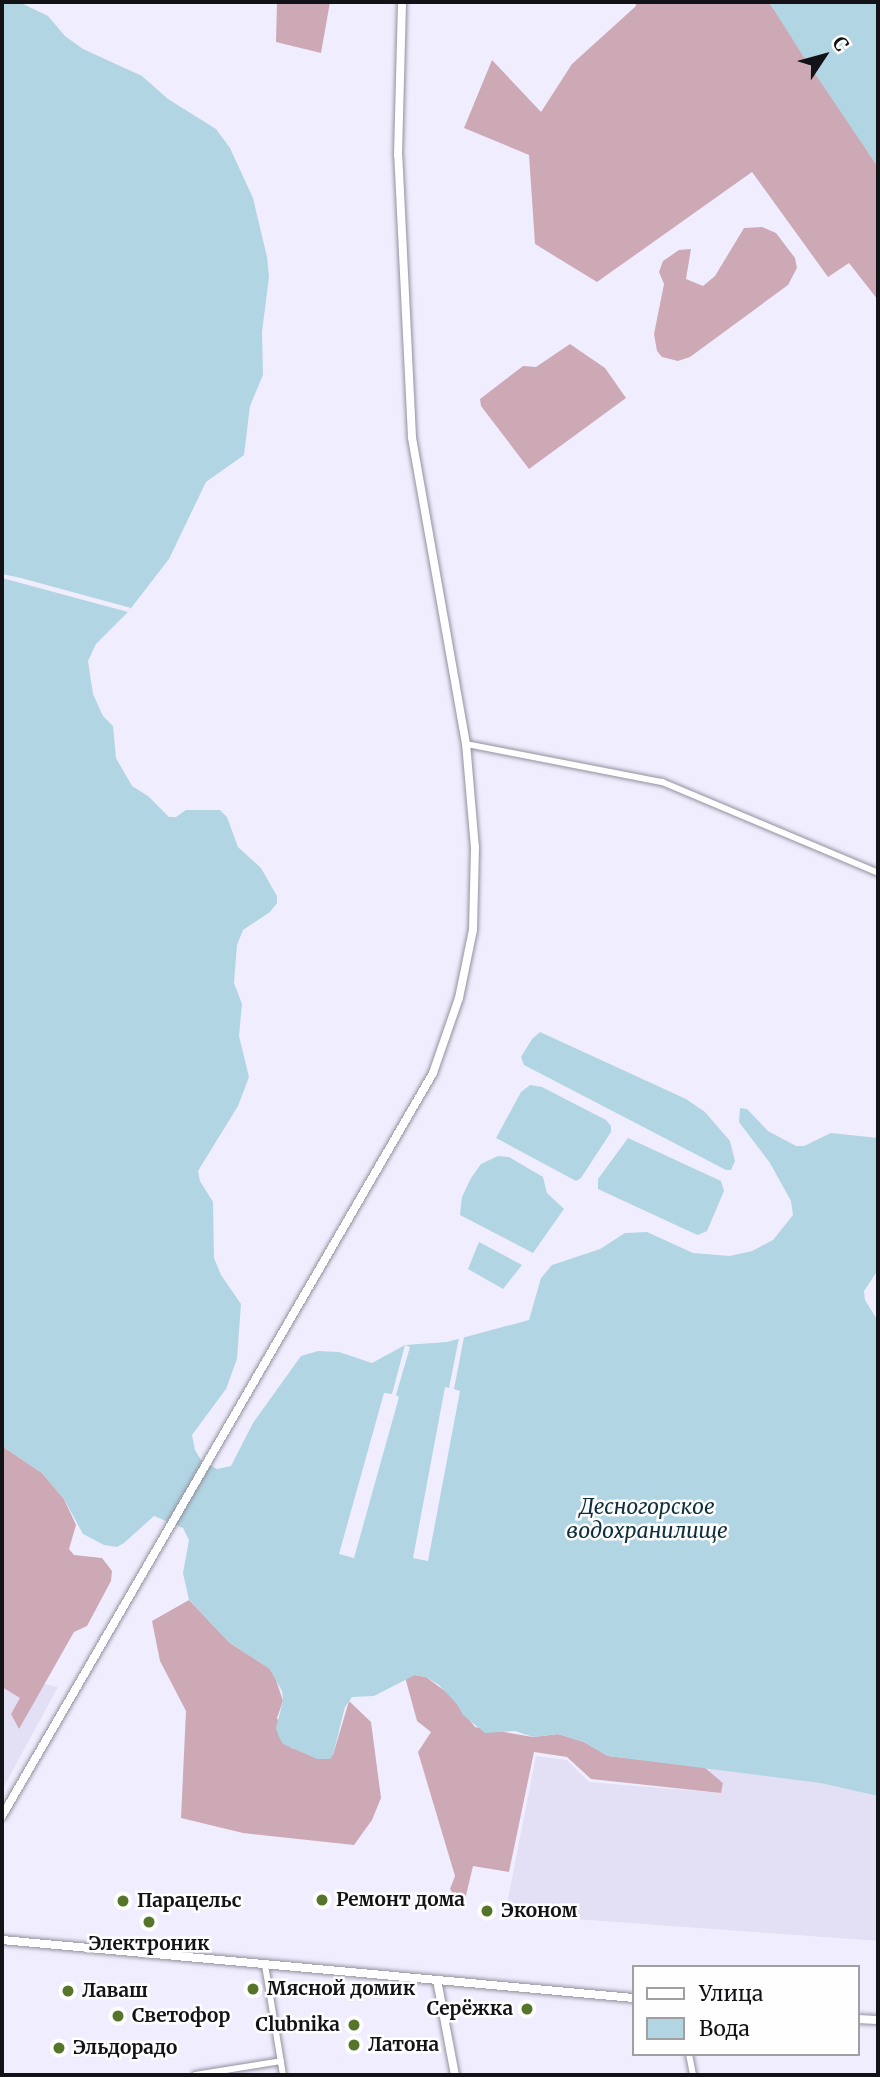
<!DOCTYPE html>
<meta charset="utf-8">
<style>
body{margin:0}
#map{position:relative;width:880px;height:2077px;overflow:hidden;background:#f0eefe;font-family:Merriweather,serif}
div>[style]{position:absolute}
[style*='--x']{left:calc(var(--x)*1px);top:calc(var(--y)*1px);width:calc(var(--w)*1px);rotate:calc(var(--a)*1deg)}
.built>*{inset:0;background:#e3e0f6}
.forest>*{inset:0;background:#cca9b5}
.water>*{inset:0;background:#b2d5e4}
.pier>*{inset:0;background:#f0eefe}
.roads{filter:drop-shadow(0 0 2px #92909e) drop-shadow(0 0 2px #92909e)}
.minor>*{height:6px;margin:-3px;padding:0 3px;transform-origin:3px;border-radius:3px;background:#fff}
.tertiary>*{height:8px;margin:-4px;padding:0 4px;transform-origin:4px;border-radius:4px;background:#fff}
.dots>*{width:19px;height:19px;translate:-50% -50%;box-sizing:border-box;border:4px solid #fefefe;border-radius:50%}
span{translate:-50% -50%;white-space:nowrap;text-align:center;line-height:1.15;-webkit-text-stroke:5px #fefefe;paint-order:stroke}
.poi-label{font-size:19px;color:#131217;font-weight:700}
.left{translate:0 -50%;text-align:left}
.right{translate:-100% -50%;text-align:right}
.water-label{font-size:21px;color:#0e2f3b;font-style:italic}
.frame{position:absolute;inset:0;border:4px solid #131217;pointer-events:none}
.legend{position:absolute;left:632px;top:1965px;width:228px;height:91px;box-sizing:border-box;background:#fefefe;border:2px solid #a0a0a2;margin:0;padding:9px 12px;list-style:none;font-size:21px;color:#131217}
.legend li{display:flex;align-items:center;gap:14px;height:35px}
.legend b{width:35px;border:2px solid #a0a0a2}
.north{position:absolute;left:789px;top:21px;width:70px;height:70px;-webkit-text-stroke:5px #fefefe;paint-order:stroke;rotate:54deg;font-size:19px;font-weight:700;line-height:28px;text-align:center;color:#131217}
.north::after{content:'';display:block;margin:auto;width:24px;height:32px;background:#131217;clip-path:polygon(50% 0,100% 100%,50% 72%,0 100%)}
</style>
<div id="map">
<div class="built">
<i style="clip-path:polygon(2px 1674px,58px 1687px,2px 1790px)"></i>
<i style="clip-path:polygon(536px 1756px,567px 1760px,589px 1782px,721px 1793px,723px 1783px,704px 1767px,820px 1783px,878px 1796px,878px 1941px,505px 1914px)"></i>
</div>
<div class="forest">
<i style="clip-path:polygon(277px 2px,330px 2px,321px 53px,276px 42px)"></i>
<i style="clip-path:polygon(635px 2px,769px 2px,878px 167px,878px 300px,849px 263px,828px 277px,752px 172px,597px 282px,535px 244px,529px 155px,464px 128px,492px 60px,541px 112px,572px 64px,636px 6px)"></i>
<i style="clip-path:polygon(762px 227px,776px 233px,795px 258px,797px 268px,788px 285px,690px 357px,678px 361px,662px 357px,657px 351px,654px 334px,664px 284px,659px 272px,663px 261px,679px 250px,691px 249px,686px 279px,703px 286px,715px 276px,744px 228px)"></i>
<i style="clip-path:polygon(570px 344px,605px 368px,626px 398px,529px 469px,481px 406px,480px 399px,523px 366px,536px 367px)"></i>
<i style="clip-path:polygon(2px 1446px,42px 1473px,64px 1499px,76px 1525px,69px 1549px,74px 1555px,102px 1558px,112px 1571px,111px 1581px,87px 1626px,74px 1632px,19px 1729px,11px 1714px,20px 1698px,2px 1687px)"></i>
<i style="clip-path:polygon(189px 1600px,230px 1643px,269px 1668px,275px 1677px,283px 1701px,277px 1718px,291px 1748px,333px 1755px,349px 1701px,371px 1722px,381px 1798px,372px 1820px,354px 1845px,243px 1833px,181px 1818px,186px 1711px,160px 1661px,152px 1621px)"></i>
<i style="clip-path:polygon(415px 1675px,426px 1677px,449px 1694px,475px 1727px,533px 1737px,558px 1734px,584px 1742px,608px 1756px,704px 1767px,723px 1783px,721px 1793px,591px 1779px,567px 1757px,534px 1752px,509px 1872px,473px 1866px,463px 1908px,450px 1889px,455px 1876px,418px 1752px,431px 1732px,417px 1721px,405px 1677px)"></i>
</div>
<div class="water">
<i style="clip-path:polygon(2px 2px,19px 2px,48px 16px,65px 36px,83px 49px,142px 76px,168px 99px,216px 129px,230px 148px,253px 198px,267px 257px,269px 277px,262px 332px,263px 375px,250px 406px,244px 455px,206px 482px,169px 559px,128px 612px,96px 644px,88px 661px,93px 694px,103px 716px,113px 726px,116px 758px,132px 786px,148px 796px,169px 817px,176px 817px,186px 810px,220px 810px,227px 817px,238px 847px,261px 868px,277px 896px,277px 903px,270px 912px,243px 930px,237px 945px,234px 983px,242px 1004px,239px 1036px,249px 1077px,238px 1106px,198px 1171px,200px 1181px,213px 1202px,214px 1258px,221px 1275px,241px 1304px,237px 1359px,226px 1389px,192px 1435px,195px 1450px,201px 1460px,217px 1469px,231px 1466px,253px 1423px,301px 1356px,318px 1351px,339px 1352px,372px 1363px,405px 1345px,447px 1342px,529px 1320px,541px 1278px,552px 1265px,600px 1249px,625px 1233px,647px 1232px,693px 1253px,730px 1256px,752px 1251px,773px 1240px,793px 1215px,791px 1201px,770px 1163px,739px 1122px,740px 1108px,747px 1109px,768px 1131px,796px 1146px,804px 1146px,831px 1133px,878px 1138px,878px 1270px,864px 1291px,865px 1300px,878px 1321px,878px 1796px,820px 1783px,608px 1756px,584px 1742px,558px 1734px,533px 1737px,515px 1731px,485px 1733px,463px 1715px,457px 1704px,439px 1685px,426px 1677px,415px 1675px,374px 1696px,352px 1697px,345px 1707px,333px 1755px,330px 1759px,317px 1759px,283px 1744px,279px 1737px,276px 1728px,283px 1701px,282px 1691px,269px 1668px,230px 1643px,189px 1600px,183px 1573px,189px 1540px,183px 1528px,154px 1516px,124px 1543px,117px 1547px,104px 1545px,83px 1534px,64px 1499px,42px 1473px,2px 1446px)"></i>
<i style="clip-path:polygon(769px 2px,878px 2px,878px 167px,803px 56px)"></i>
<i style="clip-path:polygon(540px 1032px,686px 1099px,705px 1112px,730px 1141px,735px 1161px,731px 1170px,726px 1170px,524px 1065px,521px 1057px,532px 1039px)"></i>
<i style="clip-path:polygon(530px 1085px,542px 1087px,606px 1120px,611px 1126px,611px 1132px,581px 1178px,576px 1181px,496px 1138px,521px 1092px)"></i>
<i style="clip-path:polygon(628px 1138px,721px 1181px,724px 1191px,707px 1231px,698px 1235px,693px 1233px,598px 1189px,598px 1179px)"></i>
<i style="clip-path:polygon(498px 1156px,509px 1157px,543px 1177px,547px 1193px,564px 1209px,533px 1253px,460px 1215px,462px 1197px,471px 1178px,481px 1164px)"></i>
<i style="clip-path:polygon(479px 1242px,522px 1265px,503px 1289px,468px 1269px)"></i>
</div>
<div class="pier">
<i style="clip-path:polygon(2px 574px,21px 578px,131px 608px,128px 612px,2px 578px)"></i>
<i style="clip-path:polygon(464px 1337px,454px 1389px,460px 1391px,428px 1561px,413px 1558px,445px 1387px,449px 1388px,459px 1338px)"></i>
<i style="clip-path:polygon(405px 1345px,410px 1347px,396px 1395px,399px 1397px,354px 1558px,339px 1554px,384px 1393px,392px 1394px)"></i>
</div>
<div class="roads">
<div class="minor">
<i style="--x:466;--y:744;--w:200;--a:11"></i>
<i style="--x:662;--y:782;--w:234;--a:22.8"></i>
<i style="--x:265;--y:1965;--w:111;--a:80.7"></i>
<i style="--x:689;--y:2054;--w:21;--a:79"></i>
<i style="--x:195;--y:2075;--w:87;--a:-9.2"></i>
</div>
<div class="tertiary">
<i style="--x:2;--y:1816;--w:859;--a:-59.88"></i>
<i style="--x:433;--y:1073;--w:79;--a:-70.9"></i>
<i style="--x:459;--y:998;--w:69;--a:-78.4"></i>
<i style="--x:473;--y:930;--w:82;--a:-88.6"></i>
<i style="--x:475;--y:848;--w:104;--a:-94.9"></i>
<i style="--x:466;--y:744;--w:312;--a:-100"></i>
<i style="--x:412;--y:437;--w:282;--a:-92.8"></i>
<i style="--x:398;--y:155;--w:153;--a:-88.5"></i>
<i style="--x:2;--y:1940;--w:634;--a:5.25"></i>
<i style="--x:437;--y:1980;--w:97;--a:79.3"></i>
<i style="--x:857;--y:2019;--w:21;--a:3"></i>
</div>
</div>
<div class="dots">
<i style="left:322px;top:1900px;background:#56742a"></i>
<i style="left:123px;top:1901px;background:#56742a"></i>
<i style="left:487px;top:1911px;background:#56742a"></i>
<i style="left:149px;top:1922px;background:#56742a"></i>
<i style="left:253px;top:1989px;background:#56742a"></i>
<i style="left:68px;top:1991px;background:#56742a"></i>
<i style="left:527px;top:2009px;background:#56742a"></i>
<i style="left:118px;top:2016px;background:#56742a"></i>
<i style="left:354px;top:2025px;background:#56742a"></i>
<i style="left:354px;top:2045px;background:#56742a"></i>
<i style="left:59px;top:2048px;background:#56742a"></i>
</div>
<div class="poi-label">
<span class="left" style="left:336px;top:1900px">Ремонт дома</span>
<span class="left" style="left:137px;top:1901px">Парацельс</span>
<span class="left" style="left:501px;top:1911px">Эконом</span>
<span style="left:149px;top:1944px">Электроник</span>
<span class="left" style="left:267px;top:1989px">Мясной домик</span>
<span class="left" style="left:82px;top:1991px">Лаваш</span>
<span class="right" style="left:513px;top:2009px">Серёжка</span>
<span class="left" style="left:132px;top:2016px">Светофор</span>
<span class="right" style="left:340px;top:2025px">Clubnika</span>
<span class="left" style="left:368px;top:2045px">Латона</span>
<span class="left" style="left:73px;top:2048px">Эльдорадо</span>
</div>
<div class="water-label">
<span style="left:647px;top:1519px">Десногорское<br>водохранилище</span>
</div>
<div class="frame"></div>
<ul class="legend">
<li><b style="height:9px;background:#fff"></b>Улица</li>
<li><b style="height:19px;background:#b2d5e4"></b>Вода</li>
</ul>
<div class="north">С</div>
</div>
